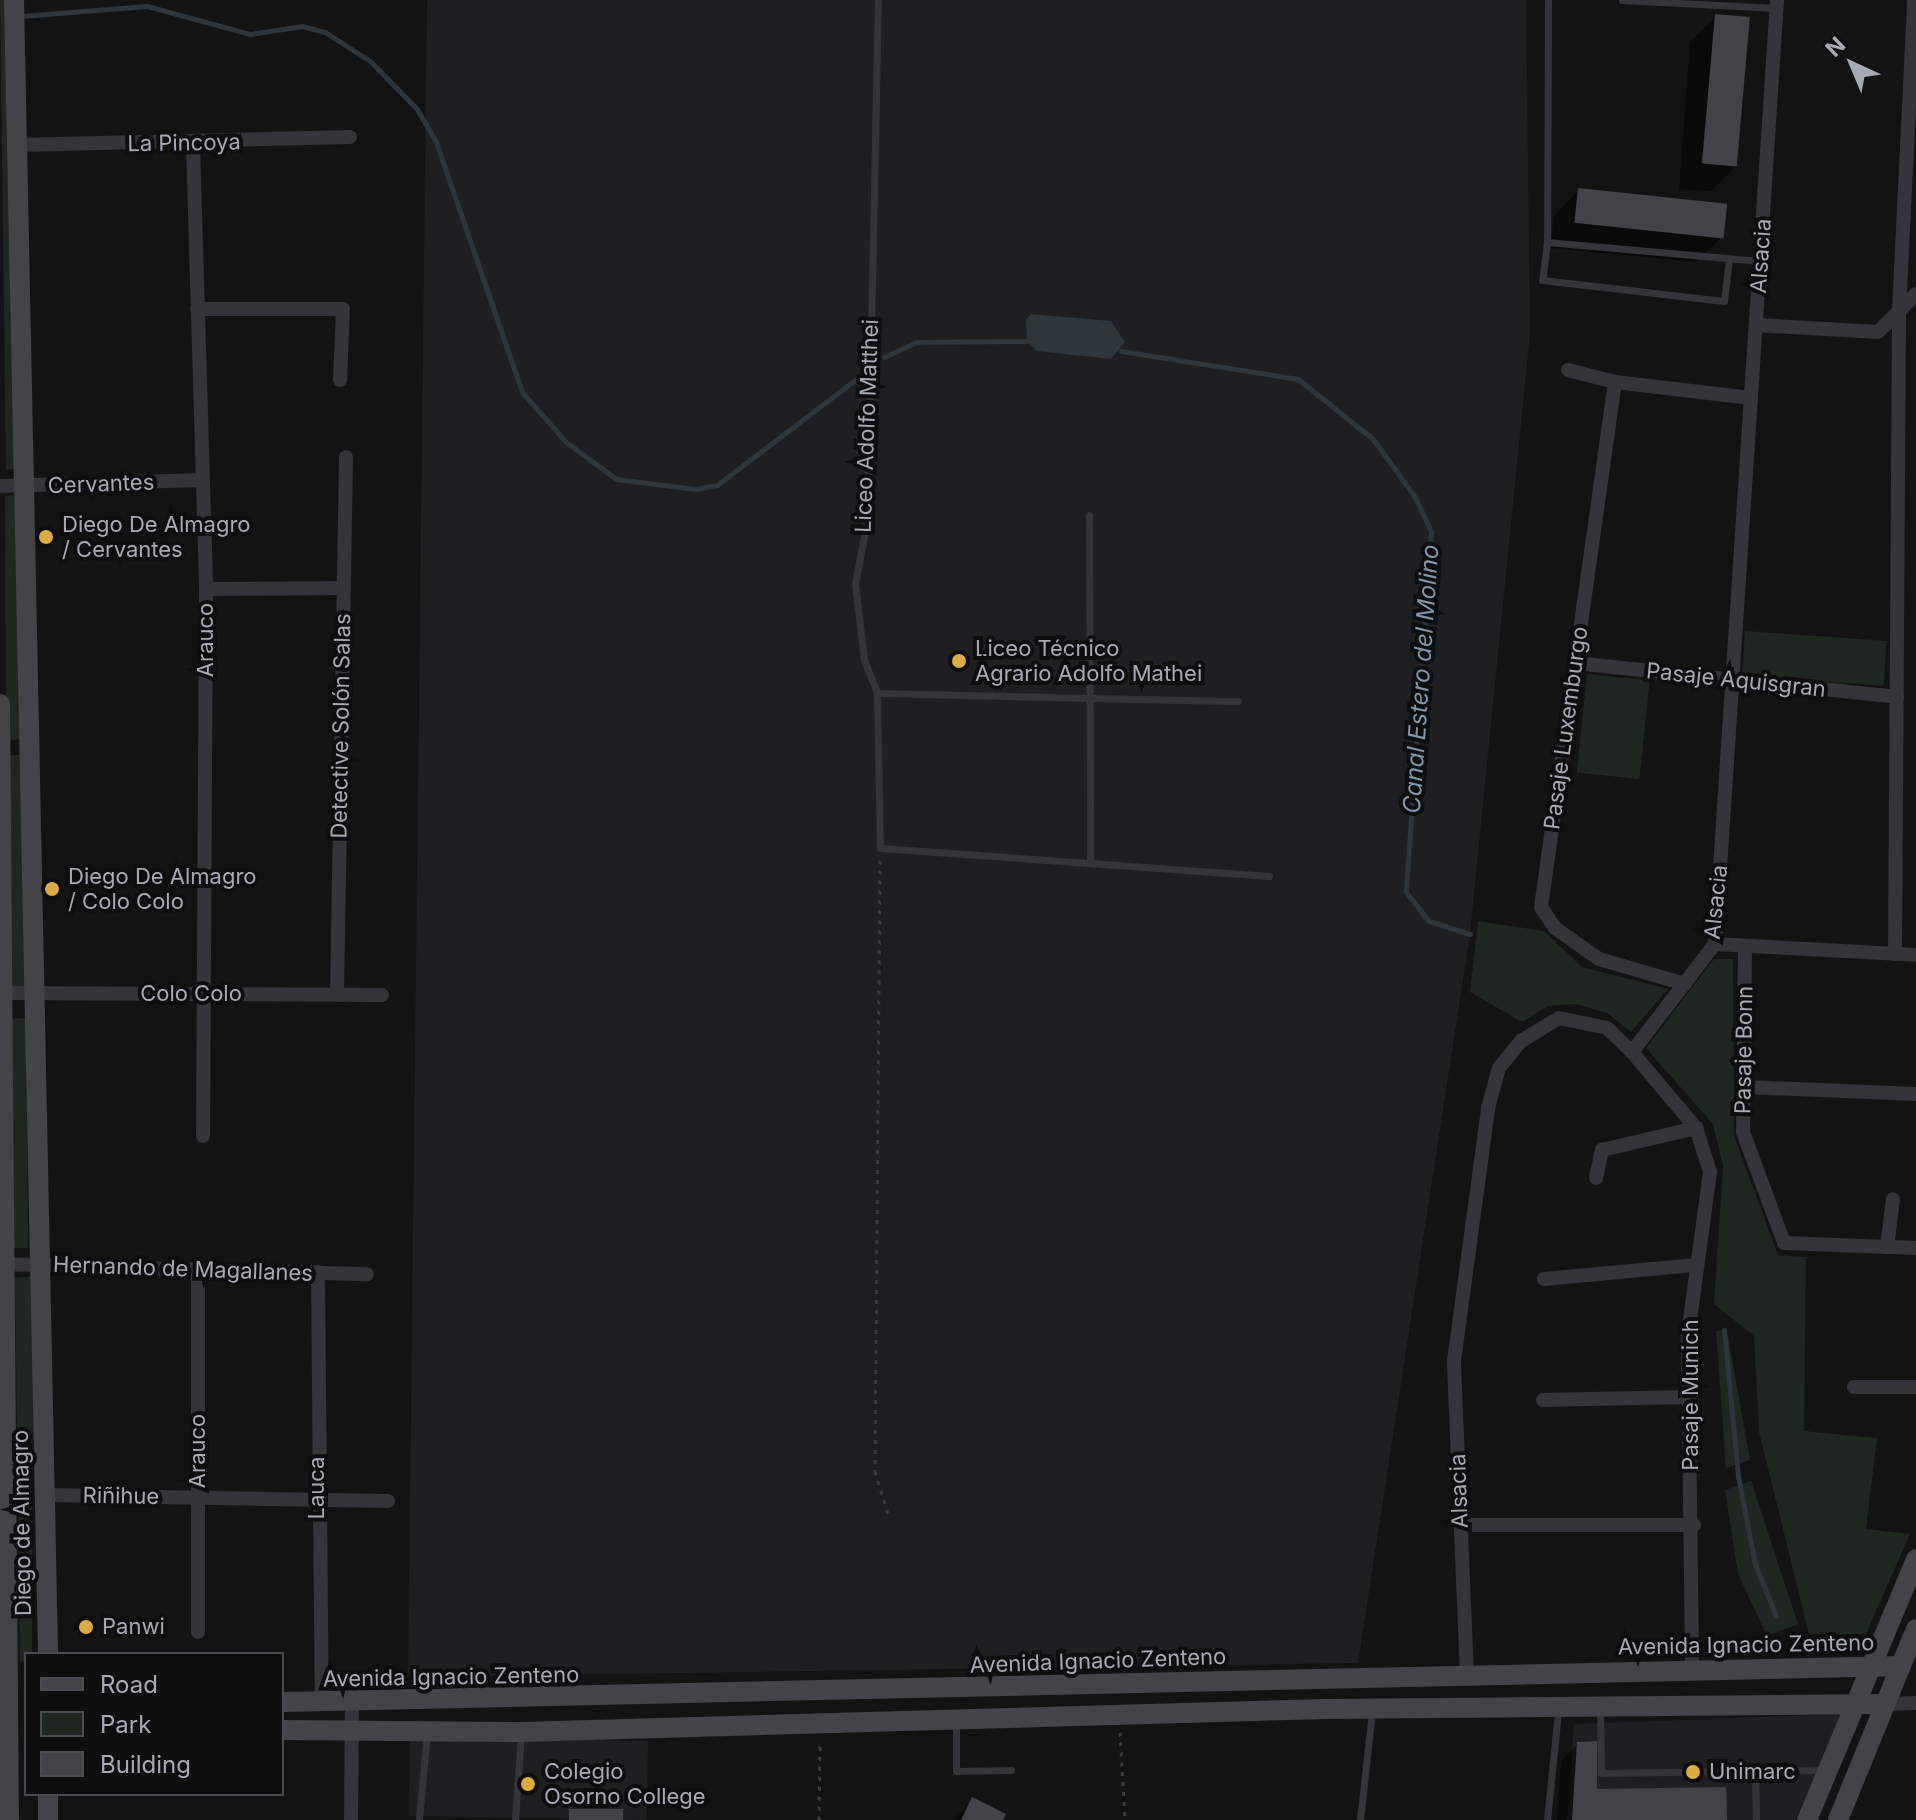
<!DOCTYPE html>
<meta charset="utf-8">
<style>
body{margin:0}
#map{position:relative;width:1916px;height:1820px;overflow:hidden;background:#131314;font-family:Inter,sans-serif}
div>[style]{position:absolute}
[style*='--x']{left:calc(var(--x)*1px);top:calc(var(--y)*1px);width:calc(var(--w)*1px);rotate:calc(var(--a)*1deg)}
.built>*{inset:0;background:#1f1f21;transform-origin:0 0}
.green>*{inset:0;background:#202620;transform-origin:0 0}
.water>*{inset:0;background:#2e353b}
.shadow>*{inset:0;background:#0007}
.stream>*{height:5px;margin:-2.5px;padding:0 2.5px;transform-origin:2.5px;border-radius:2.5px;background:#2e353b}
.building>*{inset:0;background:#424347;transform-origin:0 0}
.path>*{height:3px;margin-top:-1.5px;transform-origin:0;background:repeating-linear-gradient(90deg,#3a3c40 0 4px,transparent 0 10px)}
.lane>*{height:7px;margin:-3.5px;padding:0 3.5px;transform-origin:3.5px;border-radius:3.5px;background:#343539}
.street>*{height:14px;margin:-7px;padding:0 7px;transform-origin:7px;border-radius:7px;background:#343539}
.secondary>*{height:20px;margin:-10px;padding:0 10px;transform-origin:10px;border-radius:10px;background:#434448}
.dots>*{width:22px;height:22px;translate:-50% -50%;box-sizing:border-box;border:4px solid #0e0e0f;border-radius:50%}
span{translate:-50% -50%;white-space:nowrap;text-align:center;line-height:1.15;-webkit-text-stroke:8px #0e0e0f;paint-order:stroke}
.street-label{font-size:22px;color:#a6aab3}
.poi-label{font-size:22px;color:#a6aab3}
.left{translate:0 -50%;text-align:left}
.water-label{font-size:24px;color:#8196aa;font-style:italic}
.legend{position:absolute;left:24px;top:1652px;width:260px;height:144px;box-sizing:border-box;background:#0e0e0f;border:2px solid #4b4c51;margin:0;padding:10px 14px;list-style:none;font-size:24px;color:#a6aab3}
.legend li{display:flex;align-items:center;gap:16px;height:40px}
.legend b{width:40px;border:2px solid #4b4c51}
.north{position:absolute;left:1812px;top:24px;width:80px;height:80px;-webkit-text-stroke:6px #0e0e0f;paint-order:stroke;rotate:316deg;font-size:22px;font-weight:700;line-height:32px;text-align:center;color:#a6aab3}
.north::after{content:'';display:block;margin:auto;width:28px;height:36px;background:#a6aab3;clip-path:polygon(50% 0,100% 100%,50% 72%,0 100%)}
</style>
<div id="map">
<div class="built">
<i style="clip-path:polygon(427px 0,1526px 0,1530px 334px,1470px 934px,1358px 1663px,408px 1677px)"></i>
<i style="clip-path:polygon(1843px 1714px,1795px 1820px,1567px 1820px,1574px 1724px)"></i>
<i style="left:648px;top:1741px;width:79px;height:238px;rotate:91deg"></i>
</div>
<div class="green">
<i style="clip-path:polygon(0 0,5px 0,15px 469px,6px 470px)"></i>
<i style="clip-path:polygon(18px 495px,21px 739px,6px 741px,5px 496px)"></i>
<i style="left:1745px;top:631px;width:142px;height:45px;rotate:4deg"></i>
<i style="left:1587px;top:674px;width:63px;height:99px;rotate:6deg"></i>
<i style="left:25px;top:755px;width:232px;height:18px;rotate:90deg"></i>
<i style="clip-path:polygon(1478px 921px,1544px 931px,1582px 967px,1668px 989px,1631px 1032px,1607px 1013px,1576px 1004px,1548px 1006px,1522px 1022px,1470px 992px)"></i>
<i style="clip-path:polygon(1714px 959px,1733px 959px,1734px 1136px,1778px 1255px,1806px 1257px,1804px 1431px,1877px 1438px,1866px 1529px,1910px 1534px,1866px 1634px,1809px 1634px,1759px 1432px,1754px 1336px,1714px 1304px,1723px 1166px,1713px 1124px,1646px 1048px)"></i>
<i style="clip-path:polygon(26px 1018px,28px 1248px,13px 1248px,8px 1019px)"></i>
<i style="clip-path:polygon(33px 1276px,32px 1654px,20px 1663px,15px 1278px)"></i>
<i style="clip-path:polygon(1727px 1330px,1750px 1460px,1726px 1468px,1716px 1331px)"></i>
<i style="clip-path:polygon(1751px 1481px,1798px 1624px,1767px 1636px,1738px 1574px,1725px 1490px)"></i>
</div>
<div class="water">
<i style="clip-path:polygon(1031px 314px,1111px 321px,1125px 342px,1111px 359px,1037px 351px,1027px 341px,1026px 320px)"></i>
</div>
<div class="shadow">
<i style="clip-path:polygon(1716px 16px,1736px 166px,1711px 191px,1679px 189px,1690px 42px)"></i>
<i style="clip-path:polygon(1579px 190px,1722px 237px,1696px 262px,1550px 248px,1554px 216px)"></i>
<i style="clip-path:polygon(1578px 1744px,1595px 1791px,1725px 1820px,1557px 1820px,1561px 1761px)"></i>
<i style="clip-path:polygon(973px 1800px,1001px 1820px,954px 1820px)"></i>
</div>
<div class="stream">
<i style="--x:21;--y:16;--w:126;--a:-4.5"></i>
<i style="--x:147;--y:6;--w:107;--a:15.2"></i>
<i style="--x:250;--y:34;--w:53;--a:-8.7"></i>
<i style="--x:302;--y:26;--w:24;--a:15"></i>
<i style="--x:325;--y:32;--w:54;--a:32.8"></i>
<i style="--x:370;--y:61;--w:67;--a:45.6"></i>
<i style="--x:417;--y:109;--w:38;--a:60"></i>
<i style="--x:436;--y:142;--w:264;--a:71"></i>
<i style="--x:522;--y:392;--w:67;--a:48.7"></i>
<i style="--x:566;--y:442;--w:62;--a:36.5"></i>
<i style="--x:616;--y:479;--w:80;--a:7.2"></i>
<i style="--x:695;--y:489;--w:22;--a:-10"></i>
<i style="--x:717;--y:485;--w:175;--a:-37.3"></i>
<i style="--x:1121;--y:351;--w:179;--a:9"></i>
<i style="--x:1298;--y:379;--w:96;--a:38.7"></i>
<i style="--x:1373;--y:439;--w:72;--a:54.1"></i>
<i style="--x:1415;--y:497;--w:38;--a:65"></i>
<i style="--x:1431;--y:532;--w:361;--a:94"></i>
<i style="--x:1406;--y:892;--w:37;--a:52"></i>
<i style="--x:1429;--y:921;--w:43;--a:17.6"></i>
<i style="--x:884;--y:357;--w:35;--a:-25"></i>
<i style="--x:916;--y:342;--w:111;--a:-0.5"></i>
<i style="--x:1724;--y:1330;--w:147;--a:84.5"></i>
<i style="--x:1738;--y:1476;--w:90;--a:79.1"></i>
<i style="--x:1755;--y:1564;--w:56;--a:68"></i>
</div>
<div class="building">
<i style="left:1715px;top:14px;width:35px;height:150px;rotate:5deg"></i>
<i style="left:1578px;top:188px;width:150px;height:35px;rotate:6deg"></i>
<i style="clip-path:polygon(1597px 1741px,1597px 1789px,1726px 1787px,1727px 1820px,1572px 1820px,1577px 1742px)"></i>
<i style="clip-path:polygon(972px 1797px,1006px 1814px,1003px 1820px,961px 1820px)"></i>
<i style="left:569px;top:1809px;width:54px;height:11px"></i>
</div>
<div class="path">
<i style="--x:880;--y:860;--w:611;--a:90.47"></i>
<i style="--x:875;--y:1471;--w:48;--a:73.1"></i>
<i style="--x:1120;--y:1732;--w:88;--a:86.7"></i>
<i style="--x:819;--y:1820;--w:76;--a:-89.2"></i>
</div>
<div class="lane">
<i style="--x:878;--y:0;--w:520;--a:91.21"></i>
<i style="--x:867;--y:520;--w:65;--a:100.6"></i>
<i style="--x:855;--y:584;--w:77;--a:83.2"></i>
<i style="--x:864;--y:660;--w:35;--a:68"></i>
<i style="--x:877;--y:693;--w:155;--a:88.9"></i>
<i style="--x:880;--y:848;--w:390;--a:4.1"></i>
<i style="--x:1548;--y:0;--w:242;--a:90.2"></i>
<i style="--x:1547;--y:242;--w:214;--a:5.1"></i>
<i style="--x:1622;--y:0;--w:154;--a:3"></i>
<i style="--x:1547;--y:242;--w:38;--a:97"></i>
<i style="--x:1542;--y:280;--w:183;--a:6.6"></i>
<i style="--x:1724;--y:301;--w:42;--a:-83.2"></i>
<i style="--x:1089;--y:515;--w:348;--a:89.8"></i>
<i style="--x:877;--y:693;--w:361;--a:1.3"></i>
<i style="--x:1600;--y:1708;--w:65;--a:89.1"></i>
<i style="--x:1601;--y:1773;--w:222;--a:-0.8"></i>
<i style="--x:956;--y:1720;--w:51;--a:90"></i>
<i style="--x:956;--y:1771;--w:55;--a:-1"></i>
<i style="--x:1755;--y:1770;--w:50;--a:88.9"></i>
<i style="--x:419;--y:1820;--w:88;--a:-84.8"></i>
<i style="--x:515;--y:1820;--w:86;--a:-86"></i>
<i style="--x:1360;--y:1820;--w:110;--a:-83.7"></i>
<i style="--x:1547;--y:1820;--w:110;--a:-84.2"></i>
</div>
<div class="street">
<i style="--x:18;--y:145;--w:332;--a:-1.4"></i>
<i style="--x:193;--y:145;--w:444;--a:88.3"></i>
<i style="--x:206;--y:589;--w:547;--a:90.31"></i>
<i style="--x:197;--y:309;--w:146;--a:0"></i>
<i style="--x:343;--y:309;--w:71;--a:92.4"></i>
<i style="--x:1756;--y:325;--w:122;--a:3.3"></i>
<i style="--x:1878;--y:332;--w:54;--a:-45"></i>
<i style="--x:1568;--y:370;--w:49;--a:14.3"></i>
<i style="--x:0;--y:486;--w:202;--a:-1.7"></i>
<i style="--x:206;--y:589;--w:137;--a:-0.4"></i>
<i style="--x:1575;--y:663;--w:324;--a:6"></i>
<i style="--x:1715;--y:944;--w:201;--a:3.1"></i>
<i style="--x:1745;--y:946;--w:186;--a:90.6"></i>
<i style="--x:1743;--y:1132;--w:118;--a:69.7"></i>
<i style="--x:1784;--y:1243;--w:132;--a:2.2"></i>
<i style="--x:1895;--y:954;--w:643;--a:-89.64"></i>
<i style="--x:1899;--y:311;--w:311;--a:-87.2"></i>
<i style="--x:1685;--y:984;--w:90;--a:-163.8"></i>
<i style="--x:1599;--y:959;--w:54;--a:-144.8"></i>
<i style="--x:1555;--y:928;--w:25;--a:-124"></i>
<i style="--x:1541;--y:907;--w:530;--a:-81.98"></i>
<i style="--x:1615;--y:382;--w:137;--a:6.7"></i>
<i style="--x:0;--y:993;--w:382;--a:0.3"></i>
<i style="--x:337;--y:995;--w:538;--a:-89.04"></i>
<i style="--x:1632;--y:1052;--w:99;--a:49.9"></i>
<i style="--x:1696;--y:1128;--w:46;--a:72.3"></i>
<i style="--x:1710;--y:1172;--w:164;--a:97.7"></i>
<i style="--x:1688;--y:1335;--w:335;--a:89.3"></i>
<i style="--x:1744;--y:1087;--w:172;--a:2.3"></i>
<i style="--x:1596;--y:1178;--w:29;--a:-78"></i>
<i style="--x:1602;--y:1150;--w:97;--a:-13.2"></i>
<i style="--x:1887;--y:1247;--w:48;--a:-82.9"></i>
<i style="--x:0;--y:1264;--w:367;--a:1.6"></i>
<i style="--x:318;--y:1272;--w:431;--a:89.5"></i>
<i style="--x:1544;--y:1279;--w:153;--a:-5.3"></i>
<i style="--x:1854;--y:1387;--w:62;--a:0"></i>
<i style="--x:1543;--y:1400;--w:144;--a:-1.2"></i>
<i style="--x:45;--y:1495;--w:343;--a:1"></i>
<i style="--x:1461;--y:1525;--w:233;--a:0"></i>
<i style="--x:198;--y:1632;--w:363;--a:-90"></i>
<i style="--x:1467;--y:1675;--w:314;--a:-92.4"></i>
<i style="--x:1454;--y:1361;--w:255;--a:-82.3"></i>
<i style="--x:1488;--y:1108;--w:41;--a:-74.6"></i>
<i style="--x:1499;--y:1068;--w:35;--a:-51"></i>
<i style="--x:1521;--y:1041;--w:44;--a:-31.2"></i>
<i style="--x:1559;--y:1018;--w:49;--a:11.8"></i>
<i style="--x:1607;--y:1028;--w:35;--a:44"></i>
<i style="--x:1632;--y:1052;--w:136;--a:-52.5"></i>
<i style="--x:1715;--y:944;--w:946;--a:-86.24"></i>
<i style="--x:1884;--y:1704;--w:32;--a:-2"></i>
<i style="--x:351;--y:1820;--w:118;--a:-89.5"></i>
</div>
<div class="secondary">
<i style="--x:14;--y:0;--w:1654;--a:88.82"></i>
<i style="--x:0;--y:704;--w:1116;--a:89.54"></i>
<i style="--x:282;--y:1702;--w:1619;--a:-1.27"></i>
<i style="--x:282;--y:1730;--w:239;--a:0.5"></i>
<i style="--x:521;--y:1732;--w:804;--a:-1.64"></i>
<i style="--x:1325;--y:1709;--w:559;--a:-0.51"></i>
<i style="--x:48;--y:1820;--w:26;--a:-90"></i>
<i style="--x:1807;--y:1820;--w:283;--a:-67.3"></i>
<i style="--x:1838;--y:1820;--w:206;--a:-67.8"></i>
</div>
<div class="dots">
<i style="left:46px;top:537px;background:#dbab44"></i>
<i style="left:959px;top:661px;background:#dbab44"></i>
<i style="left:52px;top:889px;background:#dbab44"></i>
<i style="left:86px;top:1627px;background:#dbab44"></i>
<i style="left:1693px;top:1772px;background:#dbab44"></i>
<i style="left:528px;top:1784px;background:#dbab44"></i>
</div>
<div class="street-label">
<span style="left:184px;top:143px;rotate:-1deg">La Pincoya</span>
<span style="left:1761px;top:256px;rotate:-86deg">Alsacia</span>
<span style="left:867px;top:426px;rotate:-88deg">Liceo Adolfo Matthei</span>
<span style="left:101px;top:484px;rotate:-2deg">Cervantes</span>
<span style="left:206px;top:640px;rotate:-90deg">Arauco</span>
<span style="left:1736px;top:680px;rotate:6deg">Pasaje Aquisgran</span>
<span style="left:341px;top:726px;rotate:-89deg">Detective Solón Salas</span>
<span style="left:1566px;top:728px;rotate:-82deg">Pasaje Luxemburgo</span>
<span style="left:1716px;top:902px;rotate:-84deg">Alsacia</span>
<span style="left:191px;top:994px">Colo Colo</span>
<span style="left:1744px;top:1050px;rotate:-89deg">Pasaje Bonn</span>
<span style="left:183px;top:1269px;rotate:2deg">Hernando de Magallanes</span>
<span style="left:1691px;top:1395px;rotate:-90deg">Pasaje Munich</span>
<span style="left:198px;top:1451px;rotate:-90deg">Arauco</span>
<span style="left:317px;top:1488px;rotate:-90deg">Lauca</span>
<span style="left:1459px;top:1491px;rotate:-92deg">Alsacia</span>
<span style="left:121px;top:1496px;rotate:1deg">Riñihue</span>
<span style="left:22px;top:1523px;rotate:-91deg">Diego de Almagro</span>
<span style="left:1746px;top:1645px;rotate:-1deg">Avenida Ignacio Zenteno</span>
<span style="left:1098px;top:1661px;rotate:-2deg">Avenida Ignacio Zenteno</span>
<span style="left:451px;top:1677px;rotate:-1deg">Avenida Ignacio Zenteno</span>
</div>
<div class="poi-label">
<span class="left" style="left:62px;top:537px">Diego De Almagro<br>/ Cervantes</span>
<span class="left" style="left:975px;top:661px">Liceo Técnico<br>Agrario Adolfo Mathei</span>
<span class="left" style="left:68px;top:889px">Diego De Almagro<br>/ Colo Colo</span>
<span class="left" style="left:102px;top:1627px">Panwi</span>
<span class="left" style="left:544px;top:1784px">Colegio<br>Osorno College</span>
<span class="left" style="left:1709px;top:1772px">Unimarc</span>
</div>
<div class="water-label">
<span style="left:1421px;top:679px;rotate:-86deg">Canal Estero del Molino</span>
</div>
<ul class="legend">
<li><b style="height:10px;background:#434448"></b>Road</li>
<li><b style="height:22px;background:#202620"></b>Park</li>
<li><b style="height:22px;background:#424347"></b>Building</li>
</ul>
<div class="north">N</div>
</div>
